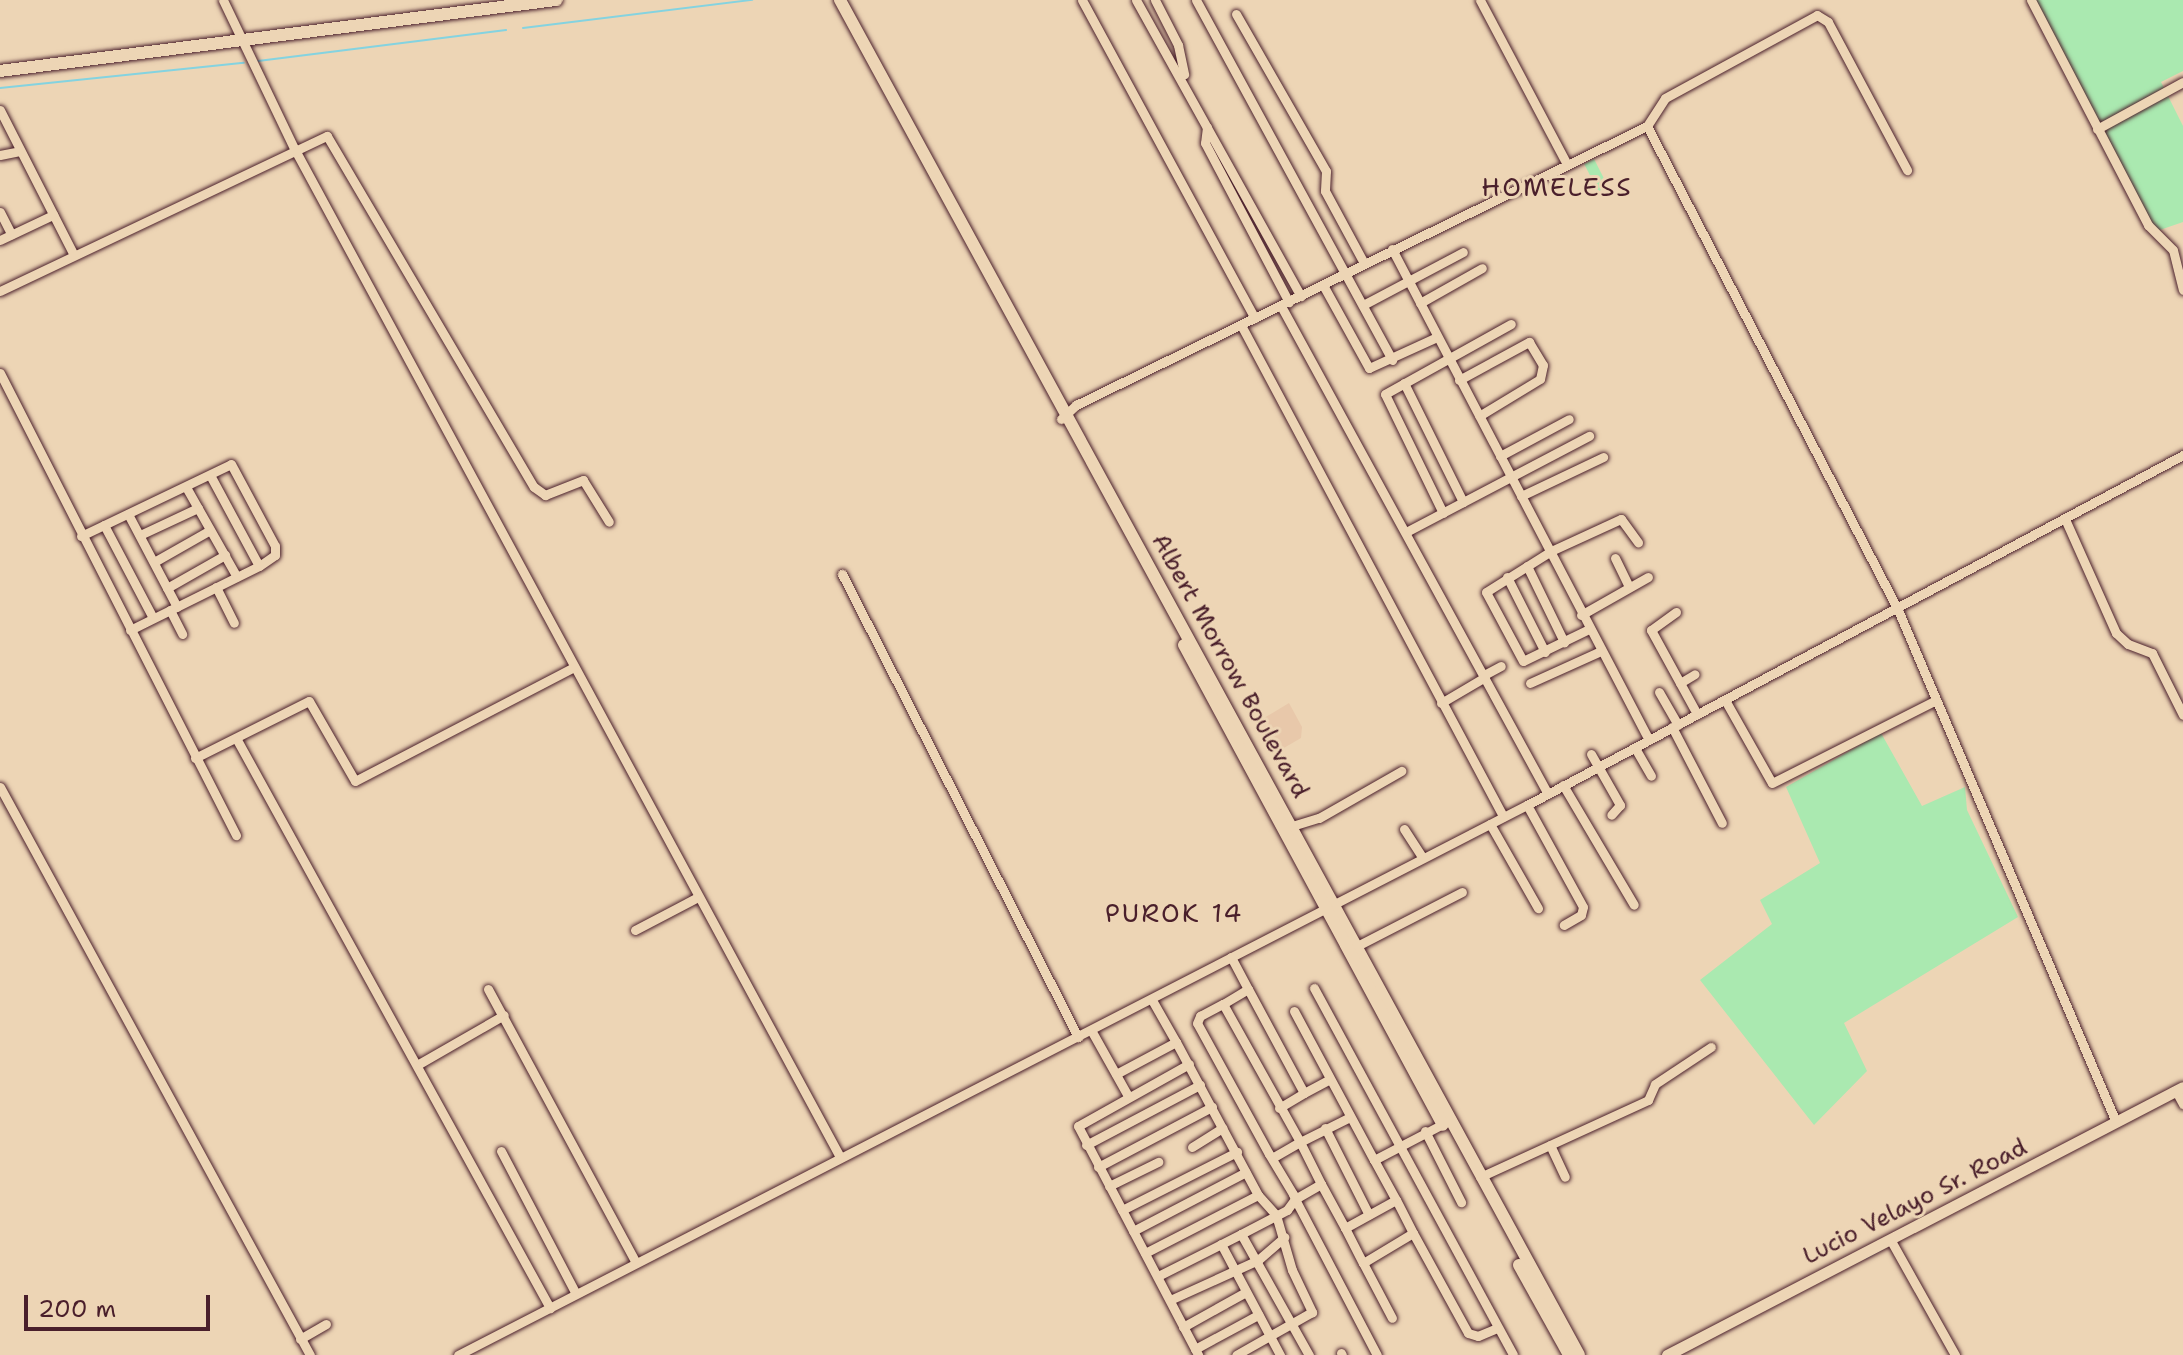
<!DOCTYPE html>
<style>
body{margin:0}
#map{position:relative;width:2183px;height:1355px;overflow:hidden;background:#edd5b5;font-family:"Shantell Sans",sans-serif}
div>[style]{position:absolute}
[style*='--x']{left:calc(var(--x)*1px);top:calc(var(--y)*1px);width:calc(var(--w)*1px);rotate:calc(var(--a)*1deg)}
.built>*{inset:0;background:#e8c8aa}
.green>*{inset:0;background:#aae9b0;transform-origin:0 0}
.stream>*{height:2px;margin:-1px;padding:0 1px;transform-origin:1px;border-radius:1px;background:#84d3e0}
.roads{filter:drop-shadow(0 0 2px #4a1f2b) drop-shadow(0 0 2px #4a1f2b)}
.minor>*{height:9px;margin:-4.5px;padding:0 4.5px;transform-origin:4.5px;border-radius:4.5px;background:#edd5b5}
.major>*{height:11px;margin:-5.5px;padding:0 5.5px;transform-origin:5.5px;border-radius:5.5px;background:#edd5b5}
.highway>*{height:12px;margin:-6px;padding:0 6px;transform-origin:6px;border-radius:6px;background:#edd5b5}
span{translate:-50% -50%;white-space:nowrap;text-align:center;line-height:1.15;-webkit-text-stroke:6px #edd5b5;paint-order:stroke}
.street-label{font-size:24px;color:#4a1f2b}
.neighbourhood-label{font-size:26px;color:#4a1f2b;letter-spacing:2px}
.scale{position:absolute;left:24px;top:1295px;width:186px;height:36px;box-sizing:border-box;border:4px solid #4a1f2b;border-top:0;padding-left:10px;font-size:24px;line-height:28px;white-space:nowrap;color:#4a1f2b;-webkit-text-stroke:6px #edd5b5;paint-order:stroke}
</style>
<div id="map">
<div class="built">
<i style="clip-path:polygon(1289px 703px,1302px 727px,1301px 738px,1277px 752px,1259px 721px)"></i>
</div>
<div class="green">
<i style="clip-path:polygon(2030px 0,2183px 0,2183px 71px,2161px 82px,2183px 126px,2183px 222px,2154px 232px)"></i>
<i style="left:1594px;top:159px;width:31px;height:11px;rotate:63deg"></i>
<i style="clip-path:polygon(1881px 733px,1922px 806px,1965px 787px,1967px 810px,2018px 917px,1844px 1023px,1867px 1071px,1814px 1125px,1700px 980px,1772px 924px,1760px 900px,1820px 863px,1786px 787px)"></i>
</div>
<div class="stream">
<i style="--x:523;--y:28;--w:231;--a:-7"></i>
<i style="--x:258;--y:61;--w:250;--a:-7.1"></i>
<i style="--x:0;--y:88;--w:245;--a:-5.9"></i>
<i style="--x:949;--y:1108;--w:12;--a:-31"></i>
<i style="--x:1866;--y:1258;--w:23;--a:-29"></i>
</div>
<div class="roads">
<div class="minor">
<i style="--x:223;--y:0;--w:164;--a:64.4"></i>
<i style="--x:294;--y:148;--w:1147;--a:61.58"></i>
<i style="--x:1082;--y:0;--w:362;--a:61.5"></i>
<i style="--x:1136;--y:0;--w:339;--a:60.9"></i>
<i style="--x:1155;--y:0;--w:51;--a:62.9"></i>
<i style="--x:1178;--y:45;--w:30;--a:78"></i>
<i style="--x:1196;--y:0;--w:410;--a:61.4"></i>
<i style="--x:1480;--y:0;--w:186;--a:62.1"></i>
<i style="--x:2031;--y:0;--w:254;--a:62.5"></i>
<i style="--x:2148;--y:225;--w:35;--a:45"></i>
<i style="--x:2173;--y:250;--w:41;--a:76"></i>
<i style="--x:1236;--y:14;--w:181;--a:60.2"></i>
<i style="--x:1326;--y:171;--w:20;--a:93"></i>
<i style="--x:1325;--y:191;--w:82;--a:61.6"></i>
<i style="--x:0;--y:110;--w:161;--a:63"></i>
<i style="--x:1647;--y:126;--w:545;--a:62.59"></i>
<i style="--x:1898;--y:610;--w:556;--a:66.94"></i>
<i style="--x:1207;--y:127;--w:16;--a:97"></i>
<i style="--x:1205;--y:143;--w:180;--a:62.2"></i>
<i style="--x:2097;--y:129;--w:98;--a:-28.7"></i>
<i style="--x:0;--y:155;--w:20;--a:-11"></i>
<i style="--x:0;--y:212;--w:25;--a:63"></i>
<i style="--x:0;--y:240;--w:59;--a:-25.3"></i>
<i style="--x:1392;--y:249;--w:554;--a:62.37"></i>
<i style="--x:1323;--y:285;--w:95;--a:61"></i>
<i style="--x:1369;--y:368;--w:75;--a:-24.5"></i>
<i style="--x:0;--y:291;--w:362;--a:-25.4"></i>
<i style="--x:327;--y:136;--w:407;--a:59.5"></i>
<i style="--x:534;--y:487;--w:14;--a:36"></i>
<i style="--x:545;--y:495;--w:41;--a:-21.5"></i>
<i style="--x:583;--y:480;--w:49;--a:58.2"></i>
<i style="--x:1420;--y:303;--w:71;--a:-29.4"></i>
<i style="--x:1363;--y:305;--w:113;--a:-27.9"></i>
<i style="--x:1281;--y:306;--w:556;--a:61.32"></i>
<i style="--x:1241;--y:325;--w:557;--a:61.92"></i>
<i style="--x:0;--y:373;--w:519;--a:62.94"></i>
<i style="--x:1459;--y:380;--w:80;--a:-28.5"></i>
<i style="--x:1529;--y:342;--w:27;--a:59"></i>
<i style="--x:1543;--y:365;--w:14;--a:102"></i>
<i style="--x:1540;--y:379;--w:71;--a:148.8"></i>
<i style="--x:1404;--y:383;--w:133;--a:63.6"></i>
<i style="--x:1061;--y:419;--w:21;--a:-43"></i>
<i style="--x:1076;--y:405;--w:636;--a:-26.04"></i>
<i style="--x:1647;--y:126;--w:33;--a:-57"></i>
<i style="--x:1665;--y:98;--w:173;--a:-28.6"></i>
<i style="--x:1817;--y:15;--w:13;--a:32"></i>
<i style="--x:1828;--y:22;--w:168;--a:61.9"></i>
<i style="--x:1500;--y:456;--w:78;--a:-28.2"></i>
<i style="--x:210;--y:475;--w:103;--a:61.7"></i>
<i style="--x:186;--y:487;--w:103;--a:60.5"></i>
<i style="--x:1521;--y:496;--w:91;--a:-25.4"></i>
<i style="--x:1443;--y:513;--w:132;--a:-116"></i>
<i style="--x:1385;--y:394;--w:144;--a:-29.1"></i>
<i style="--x:128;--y:514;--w:105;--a:62.2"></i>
<i style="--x:2065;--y:519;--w:125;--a:65.9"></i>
<i style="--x:2116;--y:633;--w:16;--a:43"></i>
<i style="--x:2128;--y:644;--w:26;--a:21"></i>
<i style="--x:2152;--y:653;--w:69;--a:63.4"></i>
<i style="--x:104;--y:525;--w:105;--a:62.2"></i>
<i style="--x:1406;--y:532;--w:207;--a:-27.7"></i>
<i style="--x:140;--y:535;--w:64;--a:-25"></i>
<i style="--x:81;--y:536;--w:166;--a:-25.6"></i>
<i style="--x:231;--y:464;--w:93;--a:61.8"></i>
<i style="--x:275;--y:546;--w:9;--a:90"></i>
<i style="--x:275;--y:555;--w:19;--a:145"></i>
<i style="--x:259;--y:566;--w:144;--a:153.6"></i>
<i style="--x:1615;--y:558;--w:32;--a:64"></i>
<i style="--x:154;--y:562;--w:64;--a:-29.7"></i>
<i style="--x:1527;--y:566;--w:85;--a:64"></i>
<i style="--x:842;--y:574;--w:520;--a:62.99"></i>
<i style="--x:1507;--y:577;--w:84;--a:63.1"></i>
<i style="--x:216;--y:587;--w:40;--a:63.4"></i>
<i style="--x:167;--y:588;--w:67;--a:-29.6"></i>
<i style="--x:170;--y:610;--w:27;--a:63"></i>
<i style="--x:1676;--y:612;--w:31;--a:144"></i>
<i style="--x:1651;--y:630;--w:96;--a:61.3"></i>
<i style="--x:1581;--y:615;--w:77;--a:-29.6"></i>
<i style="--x:1589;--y:629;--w:73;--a:154.1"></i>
<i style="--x:1523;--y:661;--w:78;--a:-118.2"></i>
<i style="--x:1486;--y:592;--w:77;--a:-32.2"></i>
<i style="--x:1551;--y:551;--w:77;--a:-24.6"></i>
<i style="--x:1621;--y:519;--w:29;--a:54"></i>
<i style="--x:1484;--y:675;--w:19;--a:-28"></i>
<i style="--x:1530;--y:683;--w:78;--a:-24.3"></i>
<i style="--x:1680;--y:683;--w:17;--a:-31"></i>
<i style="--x:1659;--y:692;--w:38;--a:60"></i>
<i style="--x:1725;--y:700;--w:95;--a:60.5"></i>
<i style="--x:1772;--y:783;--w:184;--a:-26.8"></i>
<i style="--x:1441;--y:703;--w:51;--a:-30.6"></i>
<i style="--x:1672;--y:727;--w:108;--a:62.5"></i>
<i style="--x:236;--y:738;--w:651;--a:61.15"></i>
<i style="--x:1635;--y:748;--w:32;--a:60"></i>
<i style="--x:1591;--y:754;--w:59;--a:60.4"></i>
<i style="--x:1620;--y:805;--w:13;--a:132"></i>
<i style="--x:195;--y:758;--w:127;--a:-26.6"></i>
<i style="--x:309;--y:701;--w:92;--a:60.1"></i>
<i style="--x:355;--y:781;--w:247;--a:-27.5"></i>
<i style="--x:1563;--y:785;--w:139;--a:59.4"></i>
<i style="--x:0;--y:787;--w:647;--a:61.38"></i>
<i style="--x:1527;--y:805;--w:116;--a:61.2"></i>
<i style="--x:1583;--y:907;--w:8;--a:104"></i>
<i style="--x:1581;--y:915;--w:20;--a:150"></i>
<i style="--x:1490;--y:824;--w:97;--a:60.3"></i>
<i style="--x:1292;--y:826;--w:28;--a:-17"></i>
<i style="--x:1319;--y:818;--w:95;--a:-29.8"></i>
<i style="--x:1404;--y:829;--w:33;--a:57"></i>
<i style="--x:635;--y:930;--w:71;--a:-27.6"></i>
<i style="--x:1357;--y:946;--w:118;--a:-27.2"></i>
<i style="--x:1231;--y:957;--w:36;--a:62"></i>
<i style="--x:1314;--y:988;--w:417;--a:61.5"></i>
<i style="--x:488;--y:989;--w:311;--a:61.6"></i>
<i style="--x:1152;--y:1000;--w:48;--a:60.3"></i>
<i style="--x:1223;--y:1004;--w:29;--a:-31"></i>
<i style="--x:1248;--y:989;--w:118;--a:61.7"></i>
<i style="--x:1304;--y:1093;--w:27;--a:-28"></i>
<i style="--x:1294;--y:1011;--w:169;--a:61.8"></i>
<i style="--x:1374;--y:1160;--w:78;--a:-27.6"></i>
<i style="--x:1091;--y:1030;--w:76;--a:60.7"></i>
<i style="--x:1189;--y:1064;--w:127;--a:150.8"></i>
<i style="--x:1078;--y:1126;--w:259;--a:62.3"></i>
<i style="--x:417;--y:1065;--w:100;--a:-29.9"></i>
<i style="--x:1116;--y:1074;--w:68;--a:-28.1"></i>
<i style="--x:1176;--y:1042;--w:174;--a:61.8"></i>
<i style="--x:1258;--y:1195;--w:27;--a:48"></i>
<i style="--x:1276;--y:1215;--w:57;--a:73.8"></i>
<i style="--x:1292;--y:1270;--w:47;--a:64.5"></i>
<i style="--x:1312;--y:1312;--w:87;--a:150.5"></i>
<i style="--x:2176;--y:1091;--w:15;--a:62"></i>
<i style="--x:1279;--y:1108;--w:29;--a:-31"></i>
<i style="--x:1325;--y:1128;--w:97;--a:63.2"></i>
<i style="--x:1425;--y:1131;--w:80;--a:63.1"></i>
<i style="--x:1086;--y:1145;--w:129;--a:-27.8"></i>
<i style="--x:1550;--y:1145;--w:35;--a:65"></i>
<i style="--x:1192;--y:1147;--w:36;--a:-32"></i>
<i style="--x:501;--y:1151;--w:161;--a:62.3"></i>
<i style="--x:1272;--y:1158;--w:32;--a:-30"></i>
<i style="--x:1300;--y:1142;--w:47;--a:63.4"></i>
<i style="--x:1321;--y:1184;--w:30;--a:150"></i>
<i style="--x:1295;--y:1199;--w:5;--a:-112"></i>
<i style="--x:1293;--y:1194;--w:47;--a:-121"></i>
<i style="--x:1269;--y:1154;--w:149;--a:-118.8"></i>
<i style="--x:1197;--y:1023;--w:8;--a:-67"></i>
<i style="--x:1200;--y:1016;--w:26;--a:-28"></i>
<i style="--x:1223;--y:1004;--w:158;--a:60.8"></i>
<i style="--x:1300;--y:1142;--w:56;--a:-26.6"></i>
<i style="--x:1098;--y:1167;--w:129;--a:-27.8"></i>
<i style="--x:1480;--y:1177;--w:185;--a:-24.6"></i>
<i style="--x:1648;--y:1100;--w:17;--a:-66"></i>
<i style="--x:1655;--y:1084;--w:67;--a:-33.5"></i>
<i style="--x:1321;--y:1184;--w:50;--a:61.4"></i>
<i style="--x:1345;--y:1228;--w:58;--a:-28.8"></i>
<i style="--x:1396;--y:1200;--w:46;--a:-118.8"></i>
<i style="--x:1109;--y:1186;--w:55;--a:-26.1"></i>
<i style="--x:1122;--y:1210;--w:129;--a:-26.8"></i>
<i style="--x:1345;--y:1228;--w:39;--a:63"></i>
<i style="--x:1363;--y:1263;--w:58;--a:-31"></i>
<i style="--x:1413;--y:1233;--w:37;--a:-117"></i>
<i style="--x:1133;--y:1231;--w:127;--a:-27.6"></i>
<i style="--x:1413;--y:1233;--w:114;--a:61.2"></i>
<i style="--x:1468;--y:1333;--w:10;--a:17"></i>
<i style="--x:1478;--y:1336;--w:21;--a:-23"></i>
<i style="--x:1241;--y:1234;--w:52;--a:-27.6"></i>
<i style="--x:1287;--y:1210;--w:14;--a:-54"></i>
<i style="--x:1295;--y:1199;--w:176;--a:62.3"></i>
<i style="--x:1890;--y:1239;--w:133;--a:60.7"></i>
<i style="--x:1221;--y:1244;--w:126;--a:62"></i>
<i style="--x:1145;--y:1253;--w:127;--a:-27.2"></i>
<i style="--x:1363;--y:1263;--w:62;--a:62.2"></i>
<i style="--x:1158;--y:1276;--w:93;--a:-26.8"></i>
<i style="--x:1241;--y:1234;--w:139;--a:60.7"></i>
<i style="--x:1170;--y:1300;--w:97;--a:-24.4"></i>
<i style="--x:1258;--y:1260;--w:35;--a:-41"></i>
<i style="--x:1183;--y:1327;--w:72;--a:-29.1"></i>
<i style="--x:300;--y:1339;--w:30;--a:-30"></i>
<i style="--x:1195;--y:1349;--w:72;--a:-28.4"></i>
<i style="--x:1341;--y:1353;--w:2;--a:63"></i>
<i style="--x:458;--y:1355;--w:1202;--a:-27.23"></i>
<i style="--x:1527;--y:805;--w:744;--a:-28.08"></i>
</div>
<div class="major">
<i style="--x:1667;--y:1355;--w:581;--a:-27.45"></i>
</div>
<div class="highway">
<i style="--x:840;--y:0;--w:1543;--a:61.39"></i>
<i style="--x:0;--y:71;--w:561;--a:-7.28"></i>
<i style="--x:1184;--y:645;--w:545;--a:61.65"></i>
<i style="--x:1519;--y:1265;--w:103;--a:60.9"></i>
</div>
</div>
<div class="street-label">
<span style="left:1230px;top:666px;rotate:61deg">Albert Morrow Boulevard</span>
<span style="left:1915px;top:1202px;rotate:-27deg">Lucio Velayo Sr. Road</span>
</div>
<div class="neighbourhood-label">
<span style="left:1557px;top:187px">HOMELESS</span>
<span style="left:1174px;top:913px">PUROK 14</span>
</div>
<div class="scale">200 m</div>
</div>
